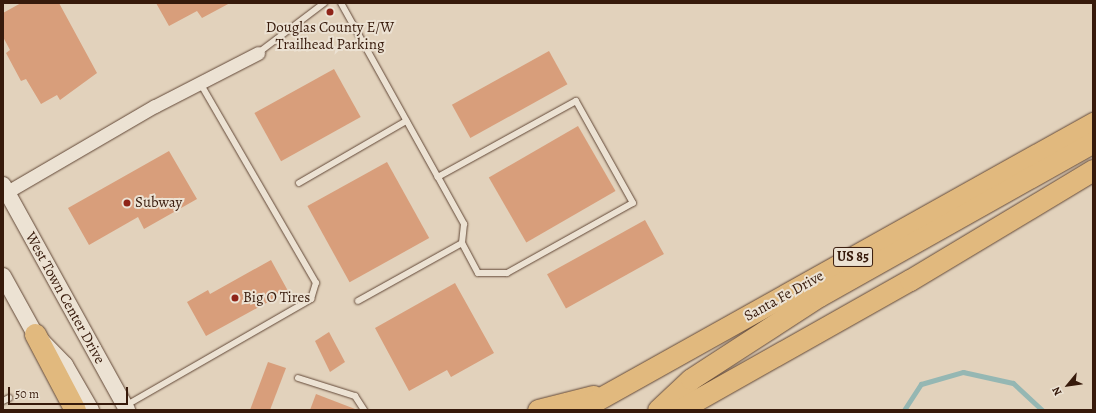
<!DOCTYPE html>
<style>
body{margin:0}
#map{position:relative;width:1096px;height:413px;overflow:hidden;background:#e2d2bc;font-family:Alegreya,serif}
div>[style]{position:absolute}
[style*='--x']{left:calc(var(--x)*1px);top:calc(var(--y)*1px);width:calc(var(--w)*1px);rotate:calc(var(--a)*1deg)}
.stream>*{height:5px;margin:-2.5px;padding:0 2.5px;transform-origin:2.5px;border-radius:2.5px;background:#95b7b3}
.building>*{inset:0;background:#d89e7b;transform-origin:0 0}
.roads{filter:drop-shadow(0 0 1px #624837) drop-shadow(0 0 1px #624837)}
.service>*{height:6px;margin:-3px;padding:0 3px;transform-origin:3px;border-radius:3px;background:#ece2d3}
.minor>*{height:13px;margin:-6.5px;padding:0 6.5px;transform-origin:6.5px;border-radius:6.5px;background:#ece2d3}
.tertiary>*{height:16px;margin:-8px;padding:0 8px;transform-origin:8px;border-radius:8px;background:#ece2d3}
.trunk>*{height:21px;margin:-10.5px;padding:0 10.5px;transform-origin:10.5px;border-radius:10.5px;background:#e1b97e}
.dots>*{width:11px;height:11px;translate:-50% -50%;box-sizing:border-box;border:2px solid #ece2d3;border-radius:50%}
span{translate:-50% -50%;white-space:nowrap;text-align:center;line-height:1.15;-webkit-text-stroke:4px #ece2d3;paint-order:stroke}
.shield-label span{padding:1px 3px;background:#ece2d3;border:1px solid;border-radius:3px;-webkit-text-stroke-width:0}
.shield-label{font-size:14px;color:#371a0b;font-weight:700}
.poi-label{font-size:15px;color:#371a0b}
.left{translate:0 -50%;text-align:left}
.street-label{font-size:15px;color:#371a0b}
.frame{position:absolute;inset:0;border:4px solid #371a0b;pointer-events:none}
.north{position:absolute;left:1048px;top:365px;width:40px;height:40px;-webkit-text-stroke:3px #ece2d3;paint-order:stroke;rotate:241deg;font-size:11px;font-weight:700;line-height:16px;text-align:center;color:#371a0b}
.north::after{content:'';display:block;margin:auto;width:14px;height:18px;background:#371a0b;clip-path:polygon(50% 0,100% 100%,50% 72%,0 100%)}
.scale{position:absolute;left:8px;top:387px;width:120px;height:18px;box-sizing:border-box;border:2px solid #371a0b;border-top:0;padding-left:5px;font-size:12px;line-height:14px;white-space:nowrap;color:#371a0b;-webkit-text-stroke:3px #ece2d3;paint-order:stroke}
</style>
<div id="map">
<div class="stream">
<i style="--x:904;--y:410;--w:31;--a:-57"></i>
<i style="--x:921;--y:384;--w:44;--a:-15.9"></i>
<i style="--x:963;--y:372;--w:51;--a:12.4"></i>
<i style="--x:1013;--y:383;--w:40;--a:43"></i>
</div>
<div class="building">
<i style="clip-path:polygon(21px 3px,59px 3px,97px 73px,60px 100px,57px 95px,41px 104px,26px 79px,21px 81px,6px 53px,10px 50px,3px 37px,3px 13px)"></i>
<i style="clip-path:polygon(156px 3px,230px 3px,202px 18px,197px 11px,169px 26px)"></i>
<i style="left:549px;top:51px;width:38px;height:111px;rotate:61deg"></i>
<i style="left:334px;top:69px;width:55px;height:91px;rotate:61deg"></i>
<i style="left:578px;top:126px;width:75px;height:103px;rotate:60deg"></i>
<i style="clip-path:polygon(169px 151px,197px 199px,144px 229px,138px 217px,89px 245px,68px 208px)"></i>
<i style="left:387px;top:162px;width:87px;height:91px;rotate:61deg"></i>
<i style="left:645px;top:220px;width:39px;height:112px;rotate:61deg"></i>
<i style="clip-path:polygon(271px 260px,288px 291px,206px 336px,187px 302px,208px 290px,210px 294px)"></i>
<i style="clip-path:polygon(455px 283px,494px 353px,451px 377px,447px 370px,409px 391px,375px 328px)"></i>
<i style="clip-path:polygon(329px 332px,345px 362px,330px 372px,315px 341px)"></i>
<i style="clip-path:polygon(268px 362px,286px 368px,270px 410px,250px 410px)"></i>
<i style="clip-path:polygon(316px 394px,355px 409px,355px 410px,310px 410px)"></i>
</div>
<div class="roads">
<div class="service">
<i style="--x:341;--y:3;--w:199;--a:60.9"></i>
<i style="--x:438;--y:177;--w:54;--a:61"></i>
<i style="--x:464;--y:224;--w:19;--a:96"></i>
<i style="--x:462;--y:243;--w:34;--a:62"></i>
<i style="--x:478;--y:273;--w:29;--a:0"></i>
<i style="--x:507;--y:273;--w:144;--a:-29.1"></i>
<i style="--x:633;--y:203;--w:117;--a:-119.2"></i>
<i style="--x:576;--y:101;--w:158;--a:151.2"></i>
<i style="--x:258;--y:53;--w:83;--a:-37.1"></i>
<i style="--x:299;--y:183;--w:124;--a:-30.1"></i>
<i style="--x:358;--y:301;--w:119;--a:-29.1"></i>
<i style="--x:298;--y:378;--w:60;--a:17.5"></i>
<i style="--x:355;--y:396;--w:17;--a:57"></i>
<i style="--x:3;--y:401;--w:7;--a:-27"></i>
<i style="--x:125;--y:406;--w:215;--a:-29.9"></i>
<i style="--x:311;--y:299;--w:17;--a:-73"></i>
<i style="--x:316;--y:283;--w:231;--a:-120.1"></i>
</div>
<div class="minor">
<i style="--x:7;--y:192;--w:171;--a:-30.2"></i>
<i style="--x:155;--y:106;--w:116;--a:-27.2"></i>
</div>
<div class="tertiary">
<i style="--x:3;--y:185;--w:257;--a:61.1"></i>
<i style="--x:3;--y:276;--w:66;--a:61.1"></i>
<i style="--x:35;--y:334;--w:43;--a:45.9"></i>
<i style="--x:65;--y:365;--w:52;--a:60"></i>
</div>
<div class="trunk">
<i style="--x:35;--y:334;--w:86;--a:62.2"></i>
<i style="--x:538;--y:410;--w:57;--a:-14.3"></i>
<i style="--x:579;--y:410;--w:589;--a:-29.18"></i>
<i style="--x:658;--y:410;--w:45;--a:-43.2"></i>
<i style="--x:691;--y:379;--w:153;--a:-33"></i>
<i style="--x:819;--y:296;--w:314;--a:-29.3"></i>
<i style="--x:679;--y:410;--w:265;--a:-29.4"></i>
<i style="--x:910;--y:280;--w:214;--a:-31"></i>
</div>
</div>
<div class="dots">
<i style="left:330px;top:12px;background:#8f2418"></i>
<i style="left:127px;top:203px;background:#8f2418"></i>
<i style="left:235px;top:298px;background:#8f2418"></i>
</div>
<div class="shield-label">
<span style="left:853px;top:257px">US 85</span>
</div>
<div class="poi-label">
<span style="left:330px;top:36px">Douglas County E/W<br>Trailhead Parking</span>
<span class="left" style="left:135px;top:203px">Subway</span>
<span class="left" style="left:243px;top:298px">Big O Tires</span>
</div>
<div class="street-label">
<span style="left:784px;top:296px;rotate:-29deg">Santa Fe Drive</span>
<span style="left:65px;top:298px;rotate:61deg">West Town Center Drive</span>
</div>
<div class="frame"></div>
<div class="north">N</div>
<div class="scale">50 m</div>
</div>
